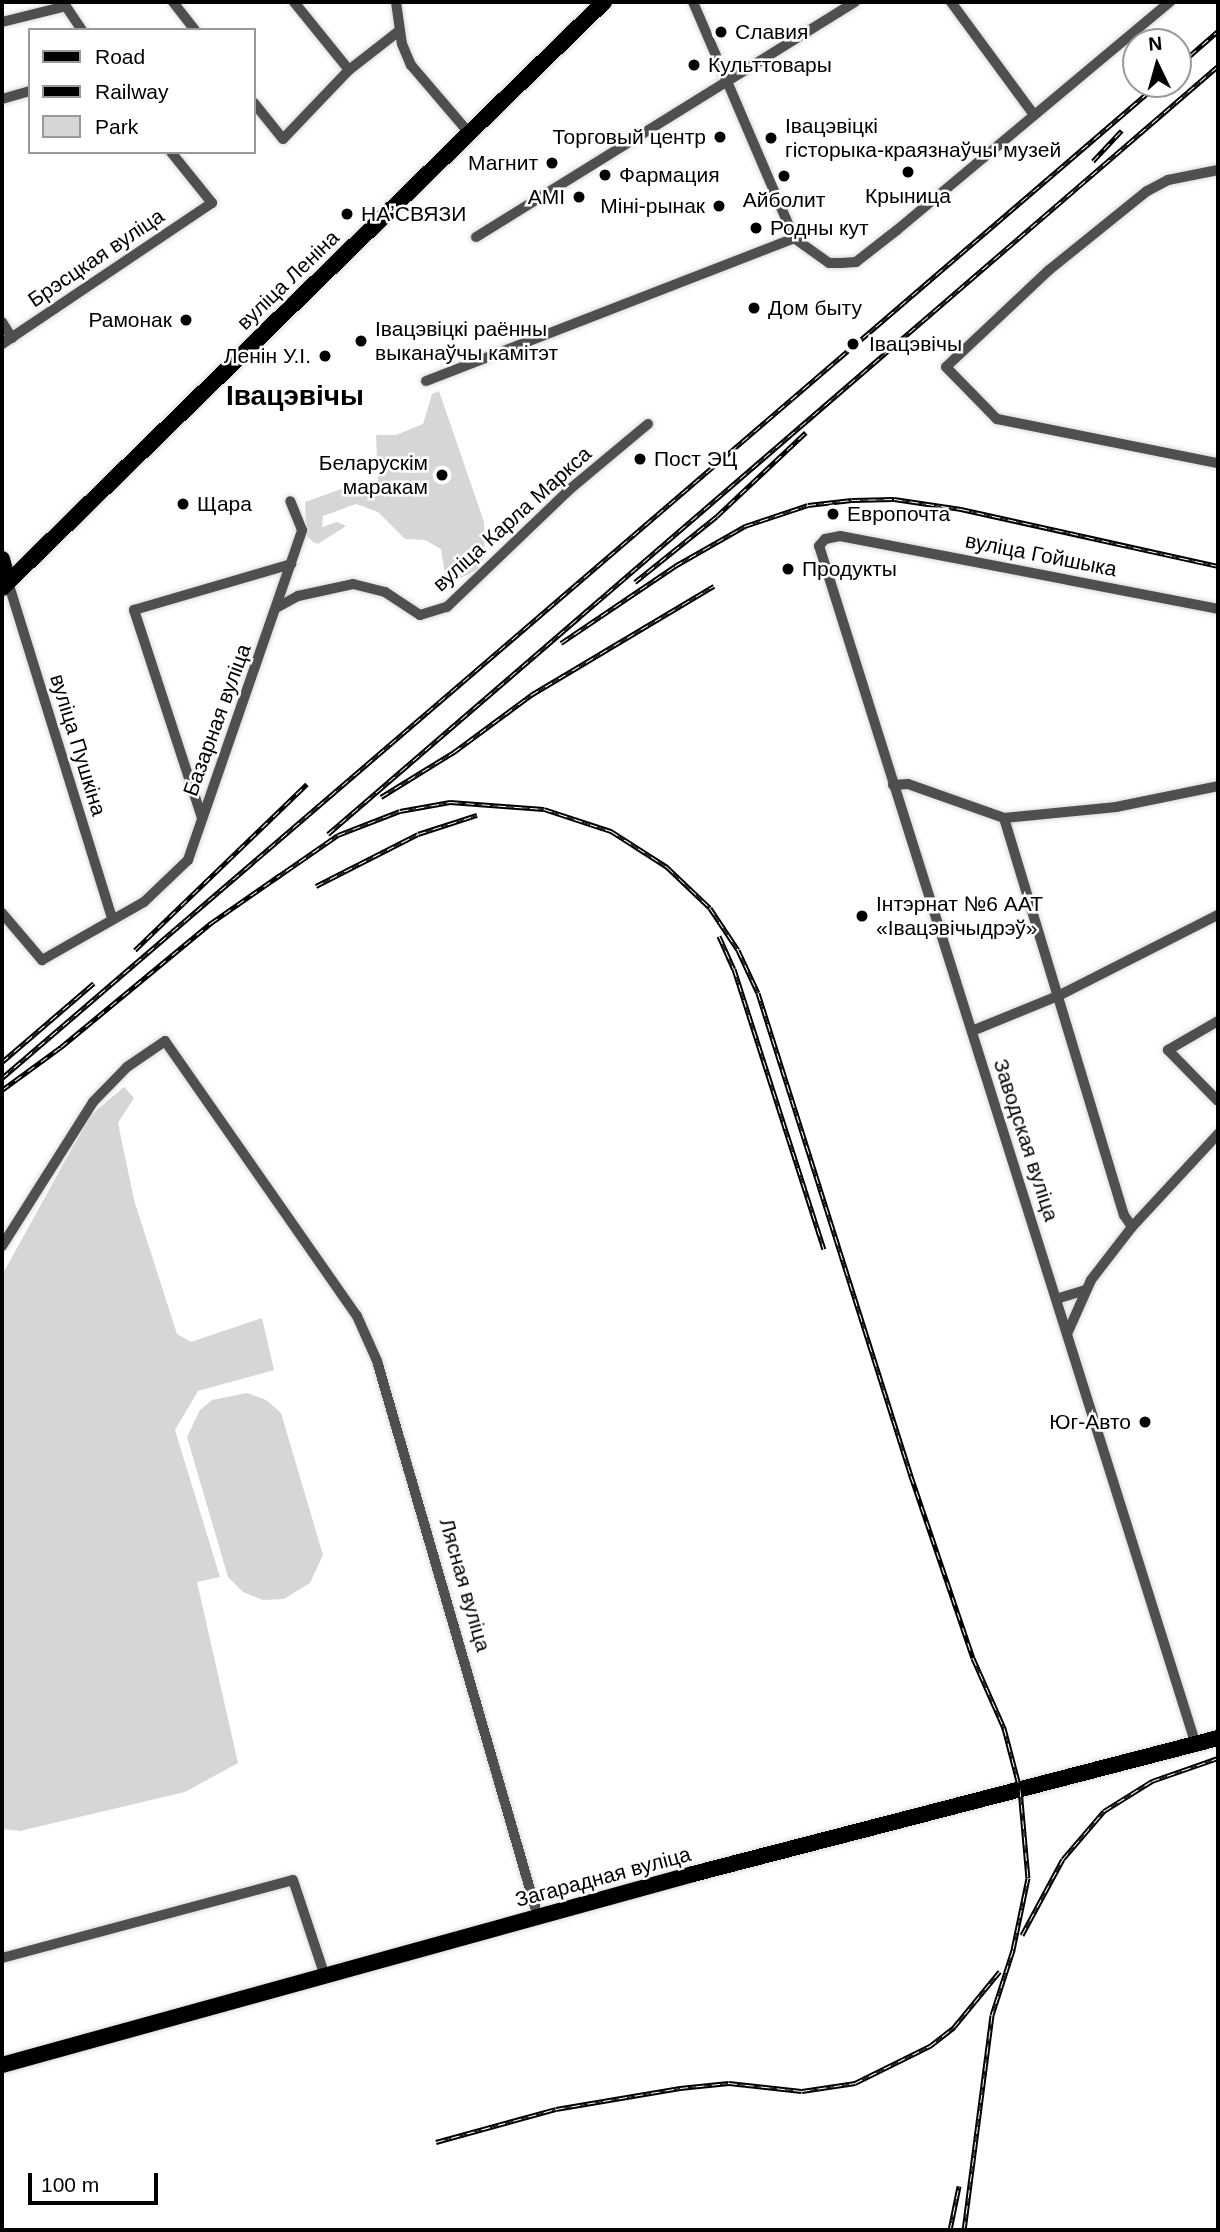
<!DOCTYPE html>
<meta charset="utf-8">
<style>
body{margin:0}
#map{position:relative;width:1220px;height:2232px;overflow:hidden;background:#fff;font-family:Helvetica,sans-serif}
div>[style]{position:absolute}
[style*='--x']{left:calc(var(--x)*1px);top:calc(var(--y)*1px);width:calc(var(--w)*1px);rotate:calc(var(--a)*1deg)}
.green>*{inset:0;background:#d6d6d6}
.roads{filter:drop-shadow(0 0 2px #dbdbdb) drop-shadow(0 0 2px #dbdbdb)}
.minor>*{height:10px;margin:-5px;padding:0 5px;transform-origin:5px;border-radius:5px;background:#4f4f4f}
.primary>*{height:16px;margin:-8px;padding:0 8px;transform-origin:8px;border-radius:8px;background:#000}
.rail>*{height:5px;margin-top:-2.5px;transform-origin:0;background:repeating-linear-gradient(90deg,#fff 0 8px,#000 0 16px);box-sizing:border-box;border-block:2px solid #000}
.dots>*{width:19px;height:19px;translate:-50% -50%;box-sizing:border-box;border:4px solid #fff;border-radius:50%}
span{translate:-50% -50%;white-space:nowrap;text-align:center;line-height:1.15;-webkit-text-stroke:5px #fff;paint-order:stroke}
.poi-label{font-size:21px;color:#000}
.left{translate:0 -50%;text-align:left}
.right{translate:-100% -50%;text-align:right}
.street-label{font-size:21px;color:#000}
.district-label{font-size:28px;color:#000;font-weight:700}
.frame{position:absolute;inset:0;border:4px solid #000;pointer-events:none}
.legend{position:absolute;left:28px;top:28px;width:228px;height:126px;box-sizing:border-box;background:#fff;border:2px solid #999;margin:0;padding:9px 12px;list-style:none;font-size:21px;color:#000}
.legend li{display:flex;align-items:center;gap:14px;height:35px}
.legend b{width:35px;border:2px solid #999}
.north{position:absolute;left:1122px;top:28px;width:70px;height:70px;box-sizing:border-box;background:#fff;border:2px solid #999;border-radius:50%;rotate:355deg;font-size:19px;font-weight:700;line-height:28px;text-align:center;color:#000}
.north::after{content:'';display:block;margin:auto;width:24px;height:32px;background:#000;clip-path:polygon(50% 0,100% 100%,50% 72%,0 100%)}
.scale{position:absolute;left:28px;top:2173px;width:130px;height:32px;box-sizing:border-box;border:4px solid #000;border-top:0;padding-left:9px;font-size:21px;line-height:24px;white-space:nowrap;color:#000;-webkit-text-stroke:5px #fff;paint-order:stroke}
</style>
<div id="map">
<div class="green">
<i style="clip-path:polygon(439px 391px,484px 522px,485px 555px,478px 569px,452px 583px,446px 581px,441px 549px,425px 540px,405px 539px,378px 512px,356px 504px,323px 516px,322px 527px,337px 522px,346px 526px,318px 544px,313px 542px,307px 536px,305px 502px,358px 483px,371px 486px,378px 480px,376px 435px,396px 435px,423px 424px,432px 394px)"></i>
<i style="clip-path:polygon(124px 1087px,134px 1098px,118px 1123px,134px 1200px,177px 1334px,191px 1342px,262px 1318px,274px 1370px,198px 1391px,175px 1430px,220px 1577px,197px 1582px,238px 1763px,185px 1792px,20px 1831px,2px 1829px,2px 1275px,90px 1116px)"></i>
<i style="clip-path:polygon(247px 1393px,266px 1400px,281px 1413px,323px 1555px,310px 1583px,284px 1599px,263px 1600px,243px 1592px,228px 1577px,187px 1437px,200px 1410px,212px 1400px)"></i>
</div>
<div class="roads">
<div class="minor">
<i style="--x:63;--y:2;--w:34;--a:56"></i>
<i style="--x:173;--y:2;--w:36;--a:52"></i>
<i style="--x:294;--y:2;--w:87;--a:51"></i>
<i style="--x:396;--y:2;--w:42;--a:81.9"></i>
<i style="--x:402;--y:44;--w:23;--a:67"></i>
<i style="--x:411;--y:65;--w:91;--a:49.5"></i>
<i style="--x:693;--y:2;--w:257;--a:66.8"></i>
<i style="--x:794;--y:238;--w:43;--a:35.5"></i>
<i style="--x:829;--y:263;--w:12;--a:0"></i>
<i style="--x:841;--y:263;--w:15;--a:-4"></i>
<i style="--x:856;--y:262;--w:52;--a:-38"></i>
<i style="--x:897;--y:230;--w:356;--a:-39.9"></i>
<i style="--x:951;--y:2;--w:140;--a:53.7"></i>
<i style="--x:2;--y:22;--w:66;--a:-14"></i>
<i style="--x:2;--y:99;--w:29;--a:-16"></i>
<i style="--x:254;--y:103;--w:46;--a:51.1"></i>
<i style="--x:283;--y:139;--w:95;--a:-46.3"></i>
<i style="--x:349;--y:70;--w:63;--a:-38"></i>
<i style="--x:1218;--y:170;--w:51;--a:168.7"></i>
<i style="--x:1168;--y:180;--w:24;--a:152"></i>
<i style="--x:1147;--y:191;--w:126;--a:141.1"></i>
<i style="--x:1049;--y:270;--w:141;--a:136.7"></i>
<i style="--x:946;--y:367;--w:73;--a:45.6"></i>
<i style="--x:997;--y:419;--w:225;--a:11.3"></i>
<i style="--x:476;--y:237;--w:446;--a:-31.8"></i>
<i style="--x:2;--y:322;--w:19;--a:58"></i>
<i style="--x:2;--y:344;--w:253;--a:-33.9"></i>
<i style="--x:212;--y:203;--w:65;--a:-128.8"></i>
<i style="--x:426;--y:381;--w:395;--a:-21.2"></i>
<i style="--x:8;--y:582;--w:353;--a:72.8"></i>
<i style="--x:278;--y:607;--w:23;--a:-29"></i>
<i style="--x:298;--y:596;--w:56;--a:-12.3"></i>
<i style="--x:353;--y:584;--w:33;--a:14"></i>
<i style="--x:385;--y:592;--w:42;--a:33.3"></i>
<i style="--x:420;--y:615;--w:28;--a:-17"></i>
<i style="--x:447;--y:607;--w:169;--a:-43.8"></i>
<i style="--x:569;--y:490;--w:103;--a:-39.9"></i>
<i style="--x:893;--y:785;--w:15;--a:-4"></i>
<i style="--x:908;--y:784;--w:102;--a:19.5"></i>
<i style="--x:1004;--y:818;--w:113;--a:-5.6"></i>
<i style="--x:1116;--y:807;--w:104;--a:-11.6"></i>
<i style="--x:202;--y:818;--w:219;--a:-108.1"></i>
<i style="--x:134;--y:610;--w:164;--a:-16.3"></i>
<i style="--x:1004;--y:818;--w:415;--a:73.2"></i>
<i style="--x:1124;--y:1215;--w:14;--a:56"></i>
<i style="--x:2;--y:913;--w:62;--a:49.6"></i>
<i style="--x:42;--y:960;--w:117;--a:-29.6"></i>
<i style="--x:144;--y:902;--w:61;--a:-43.7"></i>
<i style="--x:188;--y:860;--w:349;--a:-70.9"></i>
<i style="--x:302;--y:530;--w:31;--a:-112"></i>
<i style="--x:1218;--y:1021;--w:58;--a:149.9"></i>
<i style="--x:1168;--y:1050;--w:71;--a:45.6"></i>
<i style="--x:972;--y:1031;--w:95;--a:-22.2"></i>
<i style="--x:1060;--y:995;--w:177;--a:-26.9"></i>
<i style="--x:2;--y:1246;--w:170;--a:-57.7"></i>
<i style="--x:93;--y:1102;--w:49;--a:-45.8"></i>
<i style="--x:127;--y:1067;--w:46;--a:-34.4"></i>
<i style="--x:165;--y:1041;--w:335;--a:55.1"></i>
<i style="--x:357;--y:1316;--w:49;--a:66"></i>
<i style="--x:377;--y:1361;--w:579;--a:73.85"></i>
<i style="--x:1056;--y:1299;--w:30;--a:-17"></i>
<i style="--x:1067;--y:1334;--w:59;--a:-66"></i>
<i style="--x:1091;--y:1280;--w:67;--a:-52.3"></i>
<i style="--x:1132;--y:1227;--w:127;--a:-47.2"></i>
<i style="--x:1196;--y:1745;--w:1257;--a:-107.45"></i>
<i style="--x:819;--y:546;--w:9;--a:-49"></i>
<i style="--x:825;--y:539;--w:15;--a:-11"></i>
<i style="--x:840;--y:536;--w:385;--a:10.9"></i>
<i style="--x:2;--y:1958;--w:301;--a:-15"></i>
<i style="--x:293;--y:1880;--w:101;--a:71.6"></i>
</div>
<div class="primary">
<i style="--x:2;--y:559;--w:24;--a:75"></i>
<i style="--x:2;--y:588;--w:840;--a:-44.23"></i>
<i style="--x:2;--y:2065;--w:717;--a:-15.45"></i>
<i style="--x:693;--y:1874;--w:542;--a:-14.52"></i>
</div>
</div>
<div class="rail">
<i style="--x:1178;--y:66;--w:53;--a:-41.2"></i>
<i style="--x:1093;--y:161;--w:42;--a:-46.9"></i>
<i style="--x:635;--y:582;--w:105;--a:-38.8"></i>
<i style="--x:717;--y:516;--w:122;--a:-43.3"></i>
<i style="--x:561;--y:643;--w:138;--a:-34"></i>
<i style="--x:675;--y:566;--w:81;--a:-29.7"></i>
<i style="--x:745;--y:526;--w:66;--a:-18.4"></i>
<i style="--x:808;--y:505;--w:44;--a:-6.5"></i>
<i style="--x:852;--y:500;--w:42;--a:-1.4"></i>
<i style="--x:894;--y:499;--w:68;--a:8.5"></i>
<i style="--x:961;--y:509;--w:263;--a:12.5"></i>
<i style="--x:381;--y:797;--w:86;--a:-31.7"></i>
<i style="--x:454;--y:752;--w:96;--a:-36.5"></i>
<i style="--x:531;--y:695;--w:213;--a:-30.8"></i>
<i style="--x:328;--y:834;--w:1176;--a:-40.79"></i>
<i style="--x:273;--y:880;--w:79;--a:-34.7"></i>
<i style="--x:338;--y:835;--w:66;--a:-21.2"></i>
<i style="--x:400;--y:811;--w:51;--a:-10.2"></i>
<i style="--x:450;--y:802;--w:94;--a:4.3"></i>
<i style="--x:544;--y:809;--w:71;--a:18.2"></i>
<i style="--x:611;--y:831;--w:67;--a:32.7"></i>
<i style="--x:667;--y:867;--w:59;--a:43.6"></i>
<i style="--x:710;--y:908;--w:50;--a:56.3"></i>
<i style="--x:738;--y:950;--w:47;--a:65.1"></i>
<i style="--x:758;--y:993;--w:507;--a:72.42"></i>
<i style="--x:911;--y:1476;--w:192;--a:71.2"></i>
<i style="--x:973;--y:1658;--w:77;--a:66.1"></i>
<i style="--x:1004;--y:1728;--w:63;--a:75.3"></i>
<i style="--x:1020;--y:1789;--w:89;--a:84.9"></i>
<i style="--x:1028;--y:1878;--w:74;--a:101.8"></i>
<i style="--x:1013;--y:1950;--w:68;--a:107.9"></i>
<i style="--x:992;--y:2015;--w:217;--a:97.4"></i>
<i style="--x:316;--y:886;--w:114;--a:-27"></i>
<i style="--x:418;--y:834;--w:62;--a:-17.9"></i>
<i style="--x:719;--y:936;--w:36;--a:66"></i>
<i style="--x:734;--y:969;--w:294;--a:72.2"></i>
<i style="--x:135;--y:950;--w:239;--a:-44"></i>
<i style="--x:2;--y:1062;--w:121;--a:-40.7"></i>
<i style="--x:2;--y:1078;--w:1525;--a:-40.69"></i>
<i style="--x:2;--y:1090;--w:73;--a:-36.1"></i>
<i style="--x:61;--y:1047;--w:195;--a:-39.6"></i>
<i style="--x:211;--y:923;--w:84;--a:-34.8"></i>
<i style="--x:1022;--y:1935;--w:86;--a:-61.7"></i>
<i style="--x:1063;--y:1859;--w:63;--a:-49.5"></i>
<i style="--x:1104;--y:1811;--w:57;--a:-32"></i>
<i style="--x:1152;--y:1781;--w:70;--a:-19.2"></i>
<i style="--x:436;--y:2142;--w:124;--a:-15.4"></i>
<i style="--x:556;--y:2109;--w:126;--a:-9.6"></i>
<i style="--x:680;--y:2088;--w:49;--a:-5.8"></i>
<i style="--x:729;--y:2083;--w:73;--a:6.3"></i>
<i style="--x:802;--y:2091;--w:54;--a:-8.6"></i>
<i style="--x:855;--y:2083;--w:84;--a:-26.3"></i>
<i style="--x:930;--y:2046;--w:31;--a:-38"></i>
<i style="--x:954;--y:2027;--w:72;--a:-50.6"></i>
<i style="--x:950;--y:2230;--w:45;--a:-78.4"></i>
</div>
<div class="dots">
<i style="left:721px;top:32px;background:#000"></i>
<i style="left:694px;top:65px;background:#000"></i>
<i style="left:720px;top:137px;background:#000"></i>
<i style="left:771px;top:138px;background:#000"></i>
<i style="left:552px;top:163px;background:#000"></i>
<i style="left:908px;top:172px;background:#000"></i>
<i style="left:605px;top:175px;background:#000"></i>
<i style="left:784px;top:176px;background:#000"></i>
<i style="left:579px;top:197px;background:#000"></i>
<i style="left:719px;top:206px;background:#000"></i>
<i style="left:347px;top:214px;background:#000"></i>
<i style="left:756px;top:228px;background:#000"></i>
<i style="left:754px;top:308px;background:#000"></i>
<i style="left:186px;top:320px;background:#000"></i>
<i style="left:361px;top:341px;background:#000"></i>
<i style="left:853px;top:344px;background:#000"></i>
<i style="left:325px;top:356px;background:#000"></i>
<i style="left:640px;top:459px;background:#000"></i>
<i style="left:442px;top:475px;background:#000"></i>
<i style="left:183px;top:504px;background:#000"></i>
<i style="left:833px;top:514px;background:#000"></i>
<i style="left:788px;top:569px;background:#000"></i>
<i style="left:862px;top:916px;background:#000"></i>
<i style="left:1145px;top:1422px;background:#000"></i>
</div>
<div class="poi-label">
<span class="left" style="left:735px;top:32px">Славия</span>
<span class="left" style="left:708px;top:65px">Культтовары</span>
<span class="left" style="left:785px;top:138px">Івацэвіцкі<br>гісторыка-краязнаўчы музей</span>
<span class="right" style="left:706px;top:137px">Торговый центр</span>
<span class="right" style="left:538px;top:163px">Магнит</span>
<span class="left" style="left:619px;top:175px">Фармация</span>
<span style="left:908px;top:196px">Крыница</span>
<span class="right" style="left:565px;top:197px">AMI</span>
<span style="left:784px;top:200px">Айболит</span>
<span class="right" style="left:705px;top:206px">Міні-рынак</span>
<span class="left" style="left:361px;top:214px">НАʼСВЯЗИ</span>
<span class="left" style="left:770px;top:228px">Родны кут</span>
<span class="left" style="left:768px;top:308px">Дом быту</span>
<span class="right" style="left:172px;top:320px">Рамонак</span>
<span class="left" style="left:375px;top:341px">Івацэвіцкі раённы<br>выканаўчы камітэт</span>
<span class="left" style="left:869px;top:344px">Івацэвічы</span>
<span class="right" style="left:311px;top:356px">Ленін У.І.</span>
<span class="left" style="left:654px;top:459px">Пост ЭЦ</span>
<span class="right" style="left:428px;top:475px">Беларускім<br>маракам</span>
<span class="left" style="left:197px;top:504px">Щара</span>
<span class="left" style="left:847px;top:514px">Европочта</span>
<span class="left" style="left:802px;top:569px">Продукты</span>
<span class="left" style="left:876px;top:916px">Інтэрнат №6 ААТ<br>«Івацэвічыдрэў»</span>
<span class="right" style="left:1131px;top:1422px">Юг-Авто</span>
</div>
<div class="street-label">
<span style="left:96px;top:258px;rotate:-34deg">Брэсцкая вуліца</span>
<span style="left:288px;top:280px;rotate:-44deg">вуліца Леніна</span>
<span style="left:512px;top:519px;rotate:-42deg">вуліца Карла Маркса</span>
<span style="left:1041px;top:555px;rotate:11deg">вуліца Гойшыка</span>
<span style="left:217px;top:720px;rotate:-70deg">Базарная вуліца</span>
<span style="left:78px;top:745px;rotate:73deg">вуліца Пушкіна</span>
<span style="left:1026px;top:1140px;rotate:72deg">Заводская вуліца</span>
<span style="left:465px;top:1585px;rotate:74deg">Лясная вуліца</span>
<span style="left:603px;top:1877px;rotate:-15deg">Загарадная вуліца</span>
</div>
<div class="district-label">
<span style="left:295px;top:396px">Івацэвічы</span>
</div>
<div class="frame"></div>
<ul class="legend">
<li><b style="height:9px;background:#000"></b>Road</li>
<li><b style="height:9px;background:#000"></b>Railway</li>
<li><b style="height:19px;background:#d6d6d6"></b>Park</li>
</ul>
<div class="north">N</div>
<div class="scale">100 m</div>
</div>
